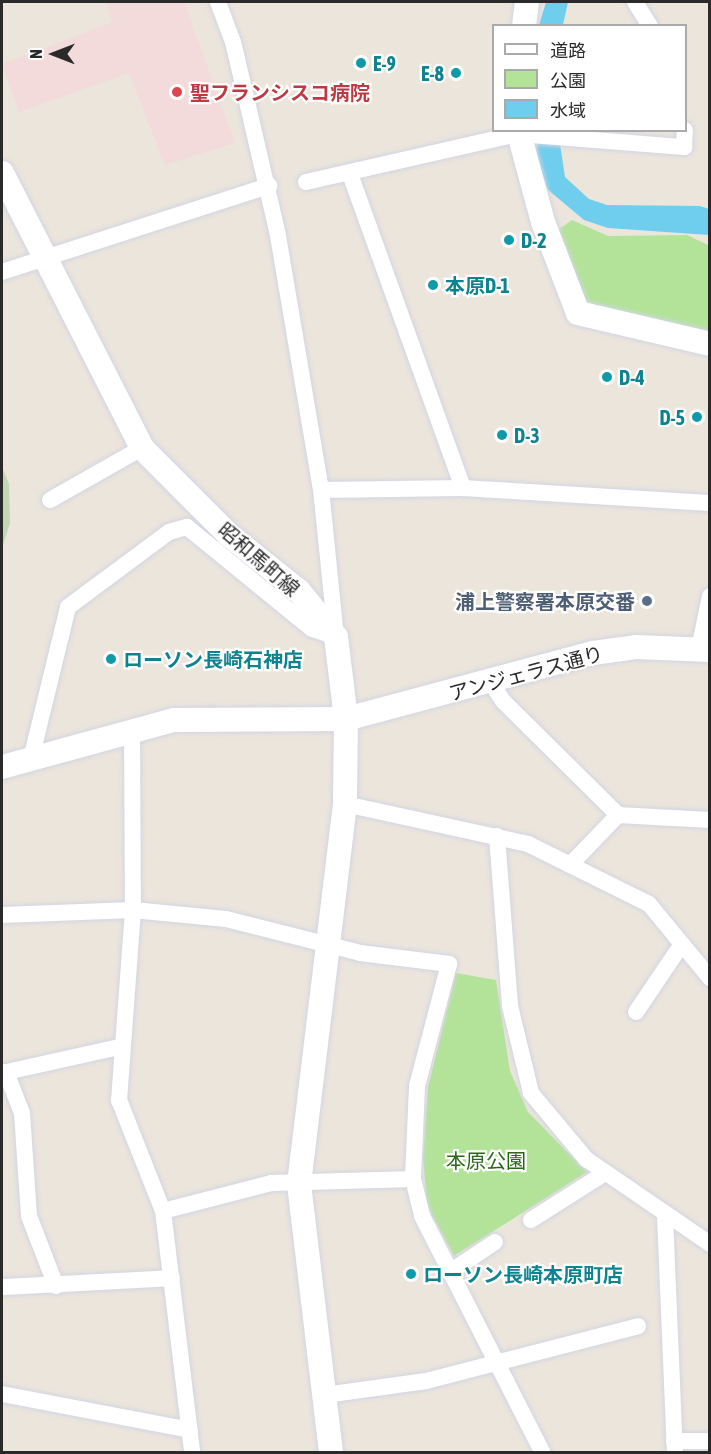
<!DOCTYPE html>
<meta charset="utf-8">
<style>
body{margin:0}
#map{position:relative;width:711px;height:1454px;overflow:hidden;background:#ece5dc;font-family:"Asap Condensed","Noto Sans JP",sans-serif}
div>[style]{position:absolute}
[style*='--x']{left:calc(var(--x)*1px);top:calc(var(--y)*1px);width:calc(var(--w)*1px);rotate:calc(var(--a)*1deg)}
.medical>*{inset:0;background:#f3dadb}
.green>*{inset:0;background:#b3e399}
.cemetery>*{inset:0;background:#c5d6b3}
.water>*{inset:0;background:#6fceee}
.roads{filter:drop-shadow(0 0 2px #d2d5e3) drop-shadow(0 0 2px #d2d5e3)}
.street>*{height:16px;margin:-8px;padding:0 8px;transform-origin:8px;border-radius:8px;background:#fff}
.secondary>*{height:24px;margin:-12px;padding:0 12px;transform-origin:12px;border-radius:12px;background:#fff}
.dots>*{width:16px;height:16px;translate:-50% -50%;box-sizing:border-box;border:3px solid #fff;border-radius:50%}
span{translate:-50% -50%;white-space:nowrap;text-align:center;line-height:1.15;-webkit-text-stroke:4.5px #fff;paint-order:stroke}
.culture-label{font-size:20px;color:#0d838f;font-weight:700}
.left{translate:0 -50%;text-align:left}
.right{translate:-100% -50%;text-align:right}
.health-label{font-size:20px;color:#be3a42;font-weight:700}
.street-label{font-size:20px;color:#2a2a2a}
.service-label{font-size:20px;color:#4e5e75;font-weight:700}
.park-label{font-size:20px;color:#2b681a}
.frame{position:absolute;inset:0;border:3px solid #2a2a2a;pointer-events:none}
.legend{position:absolute;left:492px;top:24px;width:195px;height:108px;box-sizing:border-box;background:#fff;border:2px solid #aaa;margin:0;padding:8px 10px;list-style:none;font-size:18px;color:#2a2a2a}
.legend li{display:flex;align-items:center;gap:12px;height:30px}
.legend b{width:30px;border:2px solid #aaa}
.north{position:absolute;left:24px;top:24px;width:60px;height:60px;-webkit-text-stroke:4px #fff;paint-order:stroke;rotate:270deg;font-size:16px;font-weight:700;line-height:24px;text-align:center;color:#2a2a2a}
.north::after{content:'';display:block;margin:auto;width:21px;height:27px;background:#2a2a2a;clip-path:polygon(50% 0,100% 100%,50% 72%,0 100%)}
</style>
<div id="map">
<div class="medical">
<i style="clip-path:polygon(106px 2px,184px 2px,235px 143px,165px 165px,129px 73px,19px 112px,2px 64px,113px 22px)"></i>
</div>
<div class="green">
<i style="clip-path:polygon(572px 220px,608px 236px,687px 235px,708px 245px,709px 331px,587px 305px,558px 230px)"></i>
<i style="clip-path:polygon(456px 973px,496px 980px,510px 1071px,528px 1112px,587px 1172px,454px 1256px,427px 1206px,423px 1157px,428px 1087px)"></i>
</div>
<div class="cemetery">
<i style="clip-path:polygon(2px 467px,9px 484px,10px 523px,2px 548px)"></i>
</div>
<div class="water">
<i style="clip-path:polygon(546px 2px,568px 2px,563px 25px,539px 25px)"></i>
<i style="clip-path:polygon(536px 131px,558px 131px,565px 177px,589px 199px,607px 205px,700px 206px,709px 209px,709px 235px,608px 228px,584px 220px,547px 189px,537px 159px)"></i>
</div>
<div class="roads">
<div class="street">
<i style="--x:635;--y:2;--w:28;--a:58"></i>
<i style="--x:350;--y:174;--w:334;--a:70.2"></i>
<i style="--x:306;--y:182;--w:217;--a:-12.8"></i>
<i style="--x:518;--y:134;--w:167;--a:4.5"></i>
<i style="--x:684;--y:147;--w:17;--a:-87"></i>
<i style="--x:2;--y:272;--w:281;--a:-17.9"></i>
<i style="--x:321;--y:490;--w:142;--a:-0.8"></i>
<i style="--x:463;--y:488;--w:247;--a:3.5"></i>
<i style="--x:50;--y:500;--w:106;--a:-29.5"></i>
<i style="--x:699;--y:649;--w:54;--a:-78.3"></i>
<i style="--x:490;--y:681;--w:24;--a:57"></i>
<i style="--x:503;--y:701;--w:162;--a:44.7"></i>
<i style="--x:618;--y:815;--w:92;--a:3.1"></i>
<i style="--x:132;--y:729;--w:181;--a:89.7"></i>
<i style="--x:133;--y:910;--w:191;--a:94.2"></i>
<i style="--x:119;--y:1100;--w:119;--a:68.4"></i>
<i style="--x:163;--y:1211;--w:243;--a:83.1"></i>
<i style="--x:31;--y:759;--w:156;--a:-76.3"></i>
<i style="--x:68;--y:607;--w:126;--a:-36.6"></i>
<i style="--x:169;--y:532;--w:19;--a:-16"></i>
<i style="--x:187;--y:527;--w:161;--a:39.2"></i>
<i style="--x:312;--y:629;--w:25;--a:18"></i>
<i style="--x:336;--y:637;--w:148;--a:-95.8"></i>
<i style="--x:321;--y:490;--w:259;--a:-99.6"></i>
<i style="--x:278;--y:235;--w:198;--a:-103.1"></i>
<i style="--x:233;--y:42;--w:43;--a:-110.6"></i>
<i style="--x:345;--y:804;--w:187;--a:12.3"></i>
<i style="--x:528;--y:844;--w:135;--a:26.4"></i>
<i style="--x:649;--y:904;--w:96;--a:50.5"></i>
<i style="--x:497;--y:836;--w:170;--a:85.6"></i>
<i style="--x:510;--y:1006;--w:89;--a:76.4"></i>
<i style="--x:531;--y:1093;--w:86;--a:50.2"></i>
<i style="--x:586;--y:1159;--w:150;--a:34.4"></i>
<i style="--x:570;--y:865;--w:69;--a:-46.2"></i>
<i style="--x:2;--y:915;--w:131;--a:-2.2"></i>
<i style="--x:133;--y:910;--w:93;--a:5.5"></i>
<i style="--x:226;--y:919;--w:138;--a:14.2"></i>
<i style="--x:360;--y:953;--w:90;--a:7"></i>
<i style="--x:449;--y:964;--w:126;--a:104.7"></i>
<i style="--x:417;--y:1086;--w:93;--a:92.5"></i>
<i style="--x:413;--y:1179;--w:38;--a:76"></i>
<i style="--x:422;--y:1216;--w:265;--a:63"></i>
<i style="--x:636;--y:1012;--w:82;--a:-55.9"></i>
<i style="--x:6;--y:1072;--w:44;--a:68.7"></i>
<i style="--x:22;--y:1113;--w:103;--a:86.1"></i>
<i style="--x:29;--y:1216;--w:75;--a:68.9"></i>
<i style="--x:2;--y:1073;--w:120;--a:-12.5"></i>
<i style="--x:163;--y:1211;--w:112;--a:-14.5"></i>
<i style="--x:271;--y:1183;--w:142;--a:-1.6"></i>
<i style="--x:665;--y:1216;--w:236;--a:87.6"></i>
<i style="--x:531;--y:1220;--w:88;--a:-32.4"></i>
<i style="--x:450;--y:1272;--w:54;--a:-33.7"></i>
<i style="--x:2;--y:1287;--w:170;--a:-3"></i>
<i style="--x:2;--y:1394;--w:191;--a:10.8"></i>
<i style="--x:325;--y:1395;--w:102;--a:-7.9"></i>
<i style="--x:426;--y:1381;--w:219;--a:-14.5"></i>
<i style="--x:674;--y:1441;--w:36;--a:0"></i>
</div>
<div class="secondary">
<i style="--x:524;--y:26;--w:24;--a:-83"></i>
<i style="--x:518;--y:130;--w:95;--a:74.8"></i>
<i style="--x:543;--y:222;--w:97;--a:69"></i>
<i style="--x:578;--y:313;--w:136;--a:13.2"></i>
<i style="--x:2;--y:173;--w:309;--a:63"></i>
<i style="--x:142;--y:448;--w:123;--a:45"></i>
<i style="--x:229;--y:535;--w:90;--a:38.7"></i>
<i style="--x:299;--y:591;--w:59;--a:51.2"></i>
<i style="--x:336;--y:637;--w:83;--a:83"></i>
<i style="--x:346;--y:719;--w:85;--a:90.7"></i>
<i style="--x:345;--y:804;--w:383;--a:96.9"></i>
<i style="--x:299;--y:1184;--w:270;--a:83.2"></i>
<i style="--x:2;--y:767;--w:178;--a:-15.3"></i>
<i style="--x:174;--y:720;--w:172;--a:-0.3"></i>
<i style="--x:346;--y:719;--w:256;--a:-15"></i>
<i style="--x:593;--y:653;--w:43;--a:-7.9"></i>
<i style="--x:636;--y:647;--w:74;--a:2.3"></i>
</div>
</div>
<div class="dots">
<i style="left:361px;top:63px;background:#0f9aa8"></i>
<i style="left:456px;top:73px;background:#0f9aa8"></i>
<i style="left:177px;top:92px;background:#e0444e"></i>
<i style="left:509px;top:240px;background:#0f9aa8"></i>
<i style="left:433px;top:285px;background:#0f9aa8"></i>
<i style="left:607px;top:377px;background:#0f9aa8"></i>
<i style="left:697px;top:417px;background:#0f9aa8"></i>
<i style="left:502px;top:435px;background:#0f9aa8"></i>
<i style="left:647px;top:601px;background:#5c6f8a"></i>
<i style="left:111px;top:659px;background:#0f9aa8"></i>
<i style="left:411px;top:1274px;background:#0f9aa8"></i>
</div>
<div class="culture-label">
<span class="left" style="left:373px;top:63px">E-9</span>
<span class="right" style="left:444px;top:73px">E-8</span>
<span class="left" style="left:521px;top:240px">D-2</span>
<span class="left" style="left:445px;top:285px">本原D-1</span>
<span class="left" style="left:619px;top:377px">D-4</span>
<span class="right" style="left:685px;top:417px">D-5</span>
<span class="left" style="left:514px;top:435px">D-3</span>
<span class="left" style="left:123px;top:659px">ローソン長崎石神店</span>
<span class="left" style="left:423px;top:1274px">ローソン長崎本原町店</span>
</div>
<div class="health-label">
<span class="left" style="left:190px;top:92px">聖フランシスコ病院</span>
</div>
<div class="street-label">
<span style="left:259px;top:559px;rotate:41deg">昭和馬町線</span>
<span style="left:526px;top:673px;rotate:-15deg">アンジェラス通り</span>
</div>
<div class="service-label">
<span class="right" style="left:635px;top:601px">浦上警察署本原交番</span>
</div>
<div class="park-label">
<span style="left:486px;top:1160px">本原公園</span>
</div>
<div class="frame"></div>
<ul class="legend">
<li><b style="height:8px;background:#fff"></b>道路</li>
<li><b style="height:16px;background:#b3e399"></b>公園</li>
<li><b style="height:16px;background:#6fceee"></b>水域</li>
</ul>
<div class="north">N</div>
</div>
